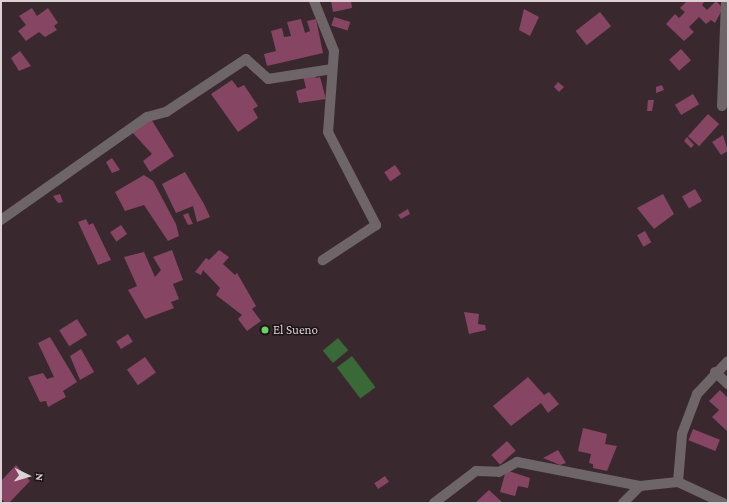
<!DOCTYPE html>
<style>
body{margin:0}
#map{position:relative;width:729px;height:504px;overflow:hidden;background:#3a282f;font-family:"Crimson Pro",serif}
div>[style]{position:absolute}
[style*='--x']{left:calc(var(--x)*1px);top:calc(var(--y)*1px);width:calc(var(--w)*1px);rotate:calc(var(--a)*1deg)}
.water>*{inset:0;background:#396936;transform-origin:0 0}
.building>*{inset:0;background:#864563;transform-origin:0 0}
.minor>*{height:10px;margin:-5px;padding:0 5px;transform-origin:5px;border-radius:5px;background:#6e6568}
.dots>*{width:11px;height:11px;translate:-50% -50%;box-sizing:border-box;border:2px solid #1c1317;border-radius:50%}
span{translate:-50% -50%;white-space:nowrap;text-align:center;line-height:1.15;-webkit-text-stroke:3px #1c1317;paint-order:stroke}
.poi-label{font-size:13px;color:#ddd1d5}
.left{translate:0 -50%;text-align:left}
.frame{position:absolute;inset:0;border:2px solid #ddd1d5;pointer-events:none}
.north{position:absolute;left:8px;top:456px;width:40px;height:40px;-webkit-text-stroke:3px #1c1317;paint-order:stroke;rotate:95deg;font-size:11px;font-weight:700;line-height:16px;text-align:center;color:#ddd1d5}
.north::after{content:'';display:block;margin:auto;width:14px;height:18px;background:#ddd1d5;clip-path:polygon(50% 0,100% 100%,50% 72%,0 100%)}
</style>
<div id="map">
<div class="water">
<i style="left:338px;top:338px;width:16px;height:20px;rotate:50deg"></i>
<i style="left:352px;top:356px;width:39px;height:19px;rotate:53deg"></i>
</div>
<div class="building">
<i style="clip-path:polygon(331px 1px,351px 1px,352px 8px,333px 12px)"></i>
<i style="clip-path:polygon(687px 1px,705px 1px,702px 5px,707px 10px,716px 1px,723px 8px,715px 23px,711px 20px,706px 24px,699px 17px,689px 27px,694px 32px,684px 41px,666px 24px,675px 14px,679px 18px,685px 12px,680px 8px)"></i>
<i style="clip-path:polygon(32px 8px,37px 16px,48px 8px,58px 23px,54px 26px,57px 30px,45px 37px,39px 32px,26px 41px,18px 31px,26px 25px,19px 16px)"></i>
<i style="clip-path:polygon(524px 9px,539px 17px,530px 36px,519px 30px)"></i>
<i style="left:600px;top:12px;width:18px;height:31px;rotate:52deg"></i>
<i style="left:334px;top:17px;width:17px;height:9px;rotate:17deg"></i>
<i style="clip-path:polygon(301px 19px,305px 33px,310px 31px,307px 21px,316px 19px,323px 53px,267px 66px,264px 54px,276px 51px,271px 31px,282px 28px,284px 37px,291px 36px,287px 22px)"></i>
<i style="left:681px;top:49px;width:15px;height:16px;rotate:48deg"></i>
<i style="clip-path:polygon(20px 51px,31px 66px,19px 71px,11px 58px)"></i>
<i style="clip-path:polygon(315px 73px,316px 78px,320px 77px,326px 99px,299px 103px,296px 91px,306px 88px,303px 76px)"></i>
<i style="clip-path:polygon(232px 80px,238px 88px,244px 85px,258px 106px,253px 109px,258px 118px,238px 132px,211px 94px)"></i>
<i style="clip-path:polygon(558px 82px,564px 87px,559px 92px,554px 87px)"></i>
<i style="clip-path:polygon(662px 85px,664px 90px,656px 93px,656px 87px)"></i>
<i style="left:693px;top:94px;width:12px;height:21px;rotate:59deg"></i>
<i style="clip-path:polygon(648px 100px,654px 100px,652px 111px,647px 111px)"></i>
<i style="left:708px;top:114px;width:15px;height:30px;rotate:42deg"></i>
<i style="clip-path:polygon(151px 119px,174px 156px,150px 172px,143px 161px,152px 154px,132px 132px)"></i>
<i style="clip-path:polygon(723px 135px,728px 151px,721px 155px,712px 142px)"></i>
<i style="clip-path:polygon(687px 137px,694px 145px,691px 148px,684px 141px)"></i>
<i style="clip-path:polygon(112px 158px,120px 170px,112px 173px,106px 162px)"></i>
<i style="left:395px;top:165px;width:11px;height:13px;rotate:56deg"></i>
<i style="clip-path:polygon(185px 172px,204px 204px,210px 217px,197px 222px,193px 206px,176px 213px,162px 184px)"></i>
<i style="clip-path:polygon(144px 175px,153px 181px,176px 224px,179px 236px,168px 241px,144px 205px,125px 211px,115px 192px)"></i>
<i style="left:695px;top:189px;width:14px;height:15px;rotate:60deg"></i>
<i style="clip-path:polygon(60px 194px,63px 202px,58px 203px,53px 196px)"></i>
<i style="clip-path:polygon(663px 194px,674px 214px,654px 229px,637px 208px)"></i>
<i style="clip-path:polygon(408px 209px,410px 214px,401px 219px,398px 215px)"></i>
<i style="clip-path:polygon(188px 213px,193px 224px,188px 225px,183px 215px)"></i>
<i style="clip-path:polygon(86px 219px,89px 225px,93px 223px,111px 260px,98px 265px,78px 222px)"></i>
<i style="left:121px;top:225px;width:11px;height:13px;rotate:56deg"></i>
<i style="left:645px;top:231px;width:13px;height:9px;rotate:61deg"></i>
<i style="clip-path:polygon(172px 250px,183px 280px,173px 284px,179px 299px,171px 302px,174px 308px,145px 319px,128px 290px,137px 286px,124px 257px,144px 252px,155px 277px,161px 270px,153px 257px)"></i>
<i style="clip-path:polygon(219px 250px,229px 257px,223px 264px,235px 275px,237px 273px,256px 306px,252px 309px,261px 321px,247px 331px,238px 319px,242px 315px,216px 295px,220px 288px,203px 270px,201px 275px,195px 272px,206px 258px,209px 260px)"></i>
<i style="clip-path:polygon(464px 312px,479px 314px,478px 324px,485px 325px,486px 330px,469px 334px)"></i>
<i style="left:77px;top:319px;width:19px;height:21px;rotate:58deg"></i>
<i style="left:128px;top:334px;width:9px;height:14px;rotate:58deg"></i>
<i style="clip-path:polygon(50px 337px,77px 382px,63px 391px,66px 397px,48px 407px,46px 401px,40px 402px,28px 377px,43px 373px,47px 379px,54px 377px,38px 343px)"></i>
<i style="clip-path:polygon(81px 349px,94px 372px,80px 380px,70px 356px)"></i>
<i style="left:145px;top:357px;width:19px;height:22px;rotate:55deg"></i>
<i style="clip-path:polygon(528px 377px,544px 395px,549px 392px,559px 404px,548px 413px,541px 403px,511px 426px,493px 406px)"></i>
<i style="clip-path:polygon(720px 390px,728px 398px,728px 432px,712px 417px,719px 410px,709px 401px)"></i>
<i style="clip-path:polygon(583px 428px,607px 434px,605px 444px,617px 446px,607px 471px,593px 468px,593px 464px,589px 463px,591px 454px,578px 451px)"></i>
<i style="left:693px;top:429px;width:29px;height:12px;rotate:22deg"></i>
<i style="left:507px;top:441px;width:13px;height:21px;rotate:48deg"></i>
<i style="clip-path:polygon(558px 450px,566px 463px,560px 465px,543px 458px)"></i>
<i style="clip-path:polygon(16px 465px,30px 481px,9px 503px,5px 503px,1px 498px,1px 481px)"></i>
<i style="clip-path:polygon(506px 470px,530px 478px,528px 488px,518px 486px,515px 496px,500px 492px)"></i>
<i style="left:385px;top:476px;width:7px;height:13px;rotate:56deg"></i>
<i style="clip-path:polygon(489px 490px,503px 503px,475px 503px)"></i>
</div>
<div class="minor">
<i style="--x:314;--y:1;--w:54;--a:68.2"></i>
<i style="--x:334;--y:51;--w:81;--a:94.2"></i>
<i style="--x:328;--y:132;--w:105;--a:62.7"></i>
<i style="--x:376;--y:225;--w:64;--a:146.6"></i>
<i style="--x:722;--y:106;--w:105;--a:-87.8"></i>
<i style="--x:1;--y:220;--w:179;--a:-35.2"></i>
<i style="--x:147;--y:117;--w:20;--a:-15"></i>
<i style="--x:166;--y:112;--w:96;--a:-33.5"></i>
<i style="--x:246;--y:59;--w:30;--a:42"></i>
<i style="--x:268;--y:79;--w:65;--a:-8.9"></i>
<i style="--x:715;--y:372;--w:18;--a:43"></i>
<i style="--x:678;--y:482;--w:48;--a:-85.2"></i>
<i style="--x:682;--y:434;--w:43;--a:-69.4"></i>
<i style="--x:697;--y:394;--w:45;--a:-46.8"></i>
<i style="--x:434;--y:503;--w:53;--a:-37.3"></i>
<i style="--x:476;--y:471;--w:23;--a:2"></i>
<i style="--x:499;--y:472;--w:21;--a:-29"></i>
<i style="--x:517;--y:462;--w:125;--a:11"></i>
<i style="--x:623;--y:503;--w:24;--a:-45"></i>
<i style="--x:640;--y:486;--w:38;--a:-6"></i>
<i style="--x:678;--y:482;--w:50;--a:25"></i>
</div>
<div class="dots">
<i style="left:265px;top:330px;background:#69d464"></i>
</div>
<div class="poi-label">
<span class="left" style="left:273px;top:330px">El Sueno</span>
</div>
<div class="frame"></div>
<div class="north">N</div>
</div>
